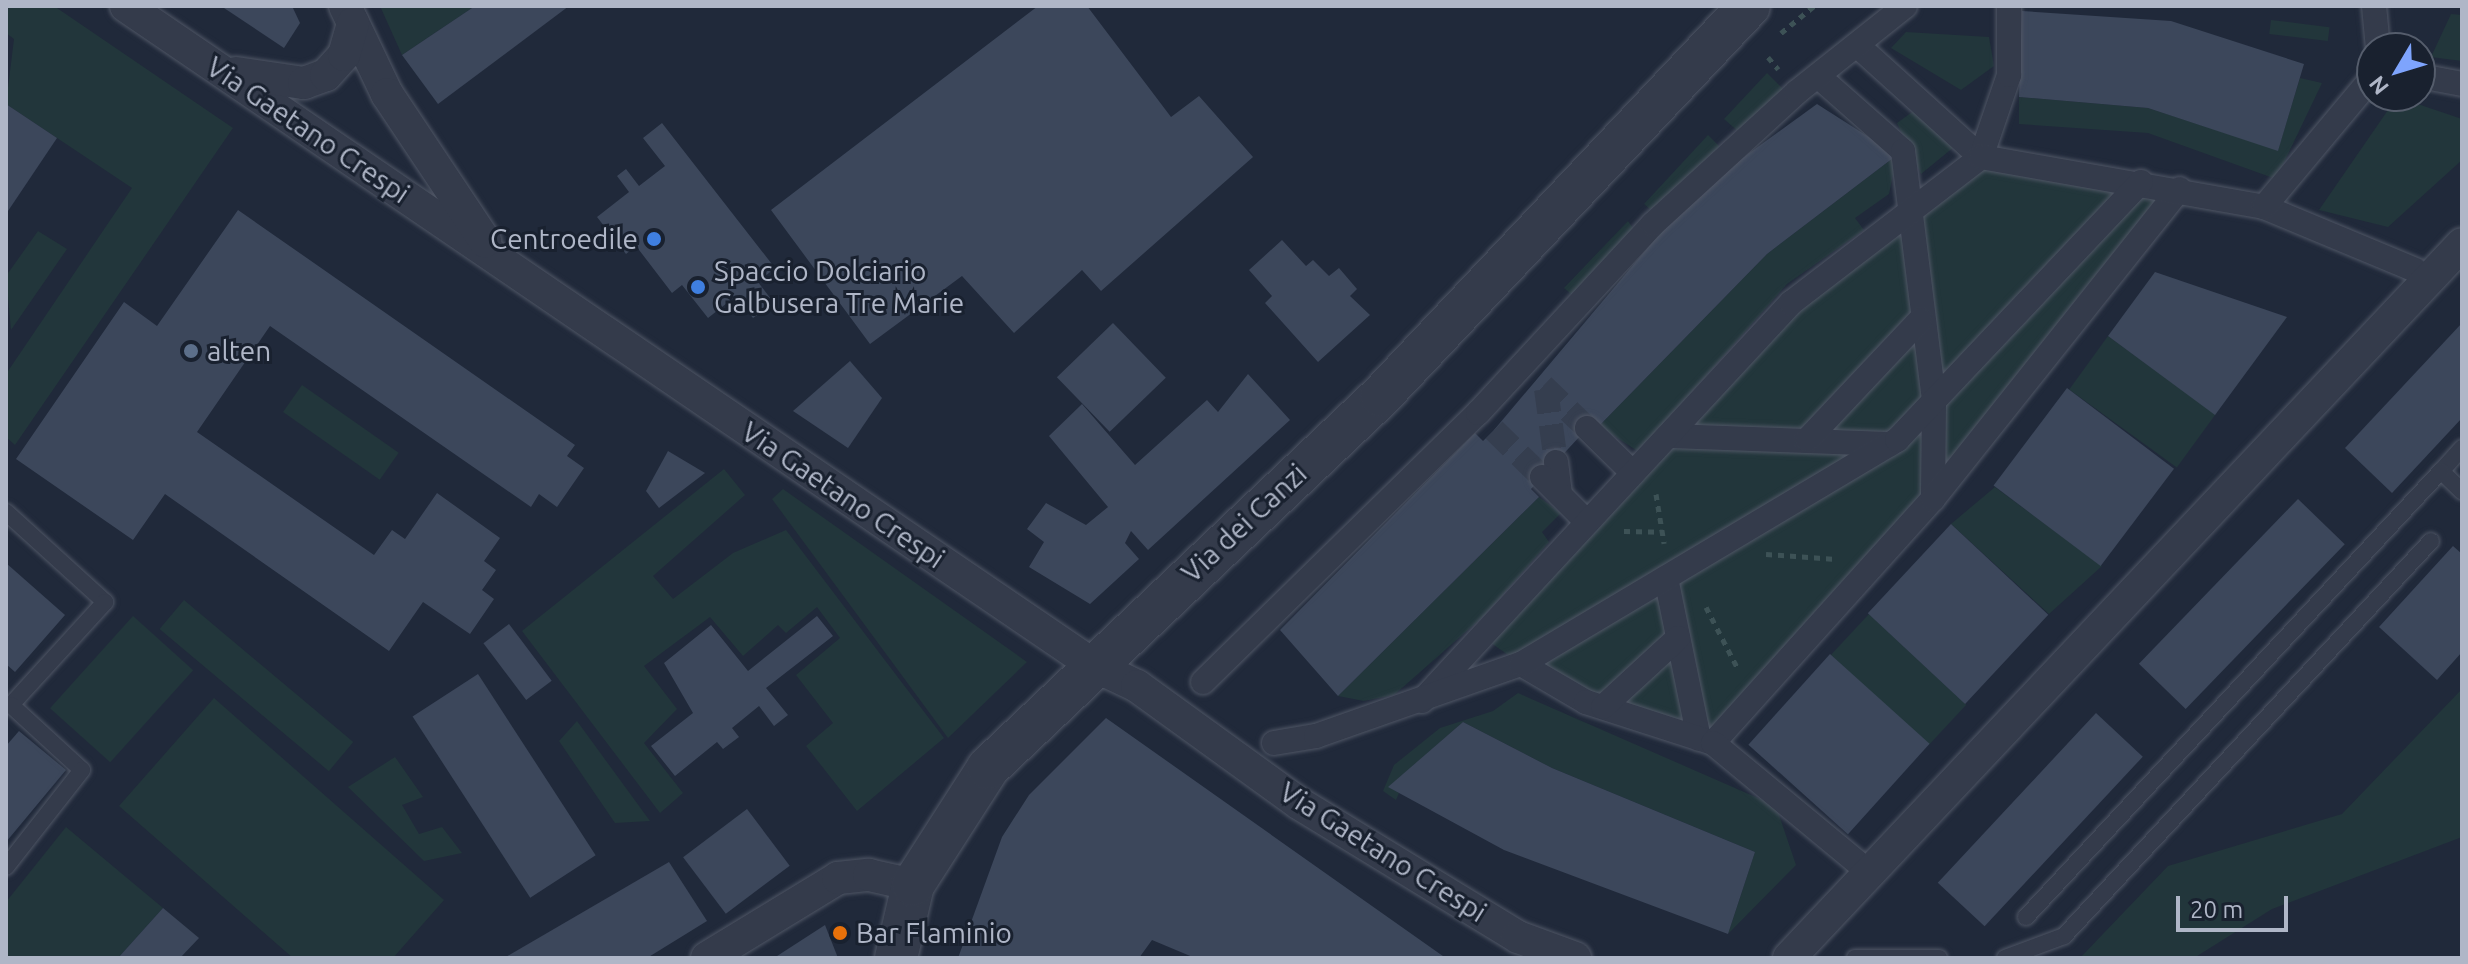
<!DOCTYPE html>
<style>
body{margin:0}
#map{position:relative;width:2468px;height:964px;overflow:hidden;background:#20293a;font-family:Ubuntu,sans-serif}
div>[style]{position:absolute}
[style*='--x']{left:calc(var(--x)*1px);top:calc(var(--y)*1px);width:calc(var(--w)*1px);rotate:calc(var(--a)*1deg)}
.green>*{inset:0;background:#22363b;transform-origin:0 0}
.building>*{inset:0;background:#3c475b;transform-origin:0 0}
.pedestrian-tunnel>*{height:24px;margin-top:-12px;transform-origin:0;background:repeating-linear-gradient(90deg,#353e4f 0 24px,transparent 0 36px)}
.path>*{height:5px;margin-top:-2.5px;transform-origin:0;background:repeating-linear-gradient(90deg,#3d5256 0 6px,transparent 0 12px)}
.roads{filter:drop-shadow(0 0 2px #4f5665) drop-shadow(0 0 2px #4f5665)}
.service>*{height:16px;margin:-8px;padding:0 8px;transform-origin:8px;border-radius:8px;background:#343b4b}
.pedestrian>*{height:24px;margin:-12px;padding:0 12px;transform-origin:12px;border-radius:12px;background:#343b4b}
.minor>*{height:32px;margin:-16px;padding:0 16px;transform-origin:16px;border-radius:16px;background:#343b4b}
.tertiary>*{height:42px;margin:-21px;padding:0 21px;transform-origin:21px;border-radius:21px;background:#343b4b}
.dots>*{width:22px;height:22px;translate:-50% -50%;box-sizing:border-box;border:4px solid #19212f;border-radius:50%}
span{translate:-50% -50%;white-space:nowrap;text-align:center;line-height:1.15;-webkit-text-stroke:6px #19212f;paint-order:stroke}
.street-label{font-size:28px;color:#afb6c7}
.poi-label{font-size:28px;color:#afb6c7}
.right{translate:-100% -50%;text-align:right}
.left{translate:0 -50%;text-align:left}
.frame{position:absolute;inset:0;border:8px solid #afb6c7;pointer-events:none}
.north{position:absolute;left:2356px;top:32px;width:80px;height:80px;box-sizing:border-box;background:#19212f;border:2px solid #555d6c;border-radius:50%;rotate:232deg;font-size:22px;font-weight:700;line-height:32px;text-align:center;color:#afb6c7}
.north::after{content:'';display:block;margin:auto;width:28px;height:36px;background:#7ea4fd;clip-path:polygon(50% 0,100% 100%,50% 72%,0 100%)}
.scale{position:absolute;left:2176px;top:896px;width:112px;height:36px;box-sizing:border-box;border:4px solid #afb6c7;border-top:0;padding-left:10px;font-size:24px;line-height:28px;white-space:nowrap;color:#afb6c7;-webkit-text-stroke:6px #19212f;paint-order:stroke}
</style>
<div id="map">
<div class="green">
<i style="clip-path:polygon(6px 6px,54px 6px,233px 128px,15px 445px,6px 437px,6px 374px,132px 188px,6px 104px,14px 39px,6px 33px)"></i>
<i style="clip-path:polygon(380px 6px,475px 6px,402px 55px)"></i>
<i style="clip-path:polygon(2451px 14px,2462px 15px,2462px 61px,2431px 57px)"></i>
<i style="left:2271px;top:20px;width:59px;height:14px;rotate:7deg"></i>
<i style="clip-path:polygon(1906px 32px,1989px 37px,1994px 66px,1961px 90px,1891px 48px)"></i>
<i style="clip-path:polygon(1767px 73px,1786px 92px,1740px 133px,1724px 119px)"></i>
<i style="clip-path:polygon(2300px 78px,2322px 83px,2276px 179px,2148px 133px,2019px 124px,2019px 97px,2148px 108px,2278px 150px)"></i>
<i style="clip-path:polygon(2397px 97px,2462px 119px,2462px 160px,2388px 227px,2319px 210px)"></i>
<i style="clip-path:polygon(1915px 110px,1954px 147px,1921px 174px,1897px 123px)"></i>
<i style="clip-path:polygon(1708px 135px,1720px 147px,1651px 210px,1644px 204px)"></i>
<i style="clip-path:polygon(1897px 155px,1889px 194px,1855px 218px,1864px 230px,1787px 284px,1639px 452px,1599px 426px,1767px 254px)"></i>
<i style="clip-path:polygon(1981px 157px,2180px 189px,1713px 743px,1521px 664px,1481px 636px,1791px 303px)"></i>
<i style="clip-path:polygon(1628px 221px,1635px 231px,1572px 295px,1564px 288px)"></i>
<i style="clip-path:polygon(38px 231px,67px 249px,11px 330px,6px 276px)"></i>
<i style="left:2108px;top:336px;width:133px;height:66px;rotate:36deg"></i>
<i style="left:302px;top:385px;width:118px;height:33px;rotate:35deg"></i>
<i style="clip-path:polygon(724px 469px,745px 495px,653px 576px,673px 599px,733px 553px,786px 530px,944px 738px,857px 811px,806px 746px,833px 723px,796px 675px,840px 638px,817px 607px,786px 633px,778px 625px,743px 656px,710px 617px,644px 666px,677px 709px,644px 743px,683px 793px,660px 813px,522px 631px)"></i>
<i style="clip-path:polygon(1995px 487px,2102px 566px,2049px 614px,1951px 524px)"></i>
<i style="clip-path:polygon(783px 489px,1027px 662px,948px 738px,772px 499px)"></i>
<i style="clip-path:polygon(1539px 497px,1561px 513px,1542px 532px,1549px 542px,1485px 615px,1394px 695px,1364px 701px,1338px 696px)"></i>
<i style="left:184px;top:600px;width:221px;height:38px;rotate:40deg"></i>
<i style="left:1869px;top:614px;width:133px;height:56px;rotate:43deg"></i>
<i style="left:133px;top:616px;width:81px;height:124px;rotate:42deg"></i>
<i style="clip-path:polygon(2462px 689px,2462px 837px,2272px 909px,2194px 958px,2080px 958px,2168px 866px,2342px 814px)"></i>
<i style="clip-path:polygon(1518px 693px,1776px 806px,1796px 865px,1728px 934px,1755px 852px,1552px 768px,1463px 722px,1389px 787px,1399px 793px,1396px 800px,1383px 791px,1394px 765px,1440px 728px,1493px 711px)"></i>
<i style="clip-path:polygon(214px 698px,444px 900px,393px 958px,293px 958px,119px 806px)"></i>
<i style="clip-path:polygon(577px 721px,650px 821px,615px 823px,559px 741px)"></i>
<i style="clip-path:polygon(395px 757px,423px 797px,402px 805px,419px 834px,442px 827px,462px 853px,424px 861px,348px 787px)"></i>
<i style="clip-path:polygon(66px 827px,163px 908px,118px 958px,6px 958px,6px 902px)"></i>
</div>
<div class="building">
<i style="clip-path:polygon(221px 6px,292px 6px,300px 23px,284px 48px)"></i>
<i style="clip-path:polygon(475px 6px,569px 6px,438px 104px,402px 55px)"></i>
<i style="clip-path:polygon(1038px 6px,1087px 6px,1171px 117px,1199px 96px,1253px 157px,1101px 291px,1082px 270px,1014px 333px,962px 276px,870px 344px,771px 210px)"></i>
<i style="clip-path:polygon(2022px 11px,2171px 21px,2304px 64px,2278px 151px,2148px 108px,2019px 97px)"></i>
<i style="clip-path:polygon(6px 104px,57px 138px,6px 214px)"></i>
<i style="clip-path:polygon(1817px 104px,1897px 155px,1767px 254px,1599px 426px,1594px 421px,1531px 489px,1539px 497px,1338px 696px,1280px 630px,1475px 433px,1483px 441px,1494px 430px,1693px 194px)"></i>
<i style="clip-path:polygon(662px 123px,775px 268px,758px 282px,774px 303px,753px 318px,736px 296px,708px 318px,682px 285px,672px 293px,636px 246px,626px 254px,597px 217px,629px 192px,617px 176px,626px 169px,639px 186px,665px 166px,643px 138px)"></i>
<i style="clip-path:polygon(238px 210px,575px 445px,567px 456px,584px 468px,557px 507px,539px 494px,531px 507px,270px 326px,197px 432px,374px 555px,392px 530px,405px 539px,437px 493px,500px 538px,484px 561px,496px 570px,482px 590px,494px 599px,470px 634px,423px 602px,389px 651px,165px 494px,133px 540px,16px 459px,124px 302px,157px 326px)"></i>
<i style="clip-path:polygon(1282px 240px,1306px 266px,1313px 260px,1329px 276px,1339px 268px,1357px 289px,1350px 296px,1370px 315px,1318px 362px,1265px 303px,1272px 296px,1249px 270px)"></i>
<i style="clip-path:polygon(2155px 272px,2287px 317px,2215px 415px,2108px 336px)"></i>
<i style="left:1113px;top:323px;width:76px;height:78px;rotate:46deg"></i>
<i style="clip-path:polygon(2462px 323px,2462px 418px,2392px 493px,2345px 448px)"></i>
<i style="clip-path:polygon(850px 361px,882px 398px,848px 448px,793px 411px)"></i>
<i style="clip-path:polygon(1248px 374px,1290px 420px,1148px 550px,1131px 531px,1125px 543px,1139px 559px,1090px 604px,1029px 567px,1044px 542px,1027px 529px,1046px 503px,1086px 525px,1108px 507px,1049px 436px,1082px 404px,1135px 465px,1207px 400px,1218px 412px)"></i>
<i style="left:2067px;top:388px;width:134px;height:122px;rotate:37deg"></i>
<i style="clip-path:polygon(668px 451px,705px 473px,659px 508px,646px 491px)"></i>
<i style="left:2298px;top:499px;width:65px;height:229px;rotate:44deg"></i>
<i style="left:1951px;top:524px;width:133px;height:122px;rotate:43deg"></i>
<i style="clip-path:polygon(2453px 546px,2462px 554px,2462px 652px,2437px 680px,2379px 627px)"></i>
<i style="clip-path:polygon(6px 563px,65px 615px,15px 672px,6px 664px)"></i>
<i style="clip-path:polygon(817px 616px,833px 636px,766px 688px,788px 715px,774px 726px,759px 706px,732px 728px,739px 737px,723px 749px,717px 742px,675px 776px,651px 746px,693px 713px,664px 663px,711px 625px,748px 671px)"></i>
<i style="left:509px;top:624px;width:71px;height:32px;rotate:53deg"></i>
<i style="left:1830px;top:654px;width:134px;height:122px;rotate:42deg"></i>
<i style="left:478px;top:674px;width:216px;height:78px;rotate:57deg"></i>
<i style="left:2096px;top:713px;width:64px;height:232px;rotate:43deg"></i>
<i style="clip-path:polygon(1106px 718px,1440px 954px,1446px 958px,1195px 958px,1152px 940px,1139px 958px,958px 958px,1002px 837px,1029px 795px)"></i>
<i style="clip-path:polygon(1463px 722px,1552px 768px,1755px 852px,1728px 934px,1504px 850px,1388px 787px)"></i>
<i style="clip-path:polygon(19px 731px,66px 770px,6px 842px,6px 746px)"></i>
<i style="left:747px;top:809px;width:71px;height:80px;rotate:53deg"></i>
<i style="clip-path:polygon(669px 862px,707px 921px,647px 958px,504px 958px)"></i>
<i style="clip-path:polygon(163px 908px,199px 938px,180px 958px,118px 958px)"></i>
<i style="clip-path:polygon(825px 925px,838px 958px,774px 958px)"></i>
</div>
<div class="pedestrian-tunnel">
<i style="--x:1543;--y:386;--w:61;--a:43.7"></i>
<i style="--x:1546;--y:389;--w:74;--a:82.2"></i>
<i style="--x:1494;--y:430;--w:67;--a:44.4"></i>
</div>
<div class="path">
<i style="--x:1781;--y:33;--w:43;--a:-39.3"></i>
<i style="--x:1768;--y:57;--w:16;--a:50"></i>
<i style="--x:1656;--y:494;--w:50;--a:80.7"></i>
<i style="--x:1624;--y:531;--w:39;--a:1"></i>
<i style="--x:1766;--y:554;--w:70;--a:4.1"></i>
<i style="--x:1706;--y:607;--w:70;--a:62.7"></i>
</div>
<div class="roads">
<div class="service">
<i style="--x:2462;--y:448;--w:31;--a:132"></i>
<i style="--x:2441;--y:471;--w:29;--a:44"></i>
<i style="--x:6;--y:512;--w:134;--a:42.3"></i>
<i style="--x:105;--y:602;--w:139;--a:132.4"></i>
<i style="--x:11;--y:705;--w:96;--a:42.5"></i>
<i style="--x:82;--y:770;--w:123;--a:128.1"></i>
<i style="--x:2026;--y:917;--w:609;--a:-47.06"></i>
<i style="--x:1855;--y:958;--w:84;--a:0"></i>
<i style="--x:2005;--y:958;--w:63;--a:-20.4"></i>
<i style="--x:2064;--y:936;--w:539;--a:-47.1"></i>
</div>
<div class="pedestrian">
<i style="--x:2374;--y:6;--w:42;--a:84.6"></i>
<i style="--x:1858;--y:46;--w:166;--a:42.1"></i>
<i style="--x:1981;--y:157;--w:87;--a:-71.1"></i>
<i style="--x:2009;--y:75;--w:69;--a:-90"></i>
<i style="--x:1818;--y:76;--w:113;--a:41.4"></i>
<i style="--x:1903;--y:151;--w:252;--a:82.9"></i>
<i style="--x:1934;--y:401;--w:98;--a:90.6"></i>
<i style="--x:2420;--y:76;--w:43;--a:10.8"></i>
<i style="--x:2264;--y:207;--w:164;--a:22.6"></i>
<i style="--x:1587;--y:428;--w:64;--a:44.4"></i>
<i style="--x:1669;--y:436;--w:221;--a:2.1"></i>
<i style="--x:1807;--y:440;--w:165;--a:-46.7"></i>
<i style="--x:1556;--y:462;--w:33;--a:83"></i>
<i style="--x:1542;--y:477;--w:64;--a:45"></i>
<i style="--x:1666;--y:578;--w:164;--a:78.4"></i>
<i style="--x:1521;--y:664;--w:75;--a:30.3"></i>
<i style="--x:1586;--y:702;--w:133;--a:17.9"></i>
<i style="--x:1713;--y:743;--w:329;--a:-48"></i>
<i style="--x:1933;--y:499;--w:396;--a:-51.5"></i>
<i style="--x:1203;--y:682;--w:385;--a:-44.4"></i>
<i style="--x:1478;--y:413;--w:258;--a:-47.2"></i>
<i style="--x:1653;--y:224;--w:195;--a:-42.5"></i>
<i style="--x:1797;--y:92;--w:138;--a:-38.5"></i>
<i style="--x:1422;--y:701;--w:543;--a:-47.17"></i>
<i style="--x:1791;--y:303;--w:240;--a:-37.5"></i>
<i style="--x:1981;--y:157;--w:287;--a:10"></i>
<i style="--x:2264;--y:207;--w:168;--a:-50.1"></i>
<i style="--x:1603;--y:707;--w:102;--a:-42.6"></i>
<i style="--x:1274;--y:743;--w:43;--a:-9.5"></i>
<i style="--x:1316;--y:736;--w:217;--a:-19.4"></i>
<i style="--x:1521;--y:664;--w:438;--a:-30.8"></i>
<i style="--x:1897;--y:440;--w:355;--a:-46.6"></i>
<i style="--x:1713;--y:743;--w:187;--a:39.6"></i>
</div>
<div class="minor">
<i style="--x:126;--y:6;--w:1170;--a:34.27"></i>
<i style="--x:1093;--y:665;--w:49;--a:25.5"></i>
<i style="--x:1137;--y:686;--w:201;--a:35.9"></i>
<i style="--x:1300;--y:804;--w:255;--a:31.4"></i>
<i style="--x:1518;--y:937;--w:61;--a:20.2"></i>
<i style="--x:345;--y:6;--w:98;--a:64.5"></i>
<i style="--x:387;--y:94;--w:177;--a:56.3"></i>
<i style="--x:236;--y:73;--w:69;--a:8.4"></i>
<i style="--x:304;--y:83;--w:23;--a:-20"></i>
<i style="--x:326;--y:75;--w:27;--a:-48"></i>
<i style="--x:344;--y:55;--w:33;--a:-74"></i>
<i style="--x:707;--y:958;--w:153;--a:-31.4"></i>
<i style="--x:838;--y:878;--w:31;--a:-6"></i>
<i style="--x:869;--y:875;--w:45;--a:12.8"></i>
<i style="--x:1789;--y:958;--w:981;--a:-46.69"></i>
</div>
<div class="tertiary">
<i style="--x:896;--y:958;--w:75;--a:-76.9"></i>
<i style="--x:913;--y:885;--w:139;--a:-57.3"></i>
<i style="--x:988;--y:768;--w:541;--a:-43.43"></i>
<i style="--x:1381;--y:396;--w:536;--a:-46.66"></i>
</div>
</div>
<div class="dots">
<i style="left:654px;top:239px;background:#3f7fe0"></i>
<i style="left:698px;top:287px;background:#3f7fe0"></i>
<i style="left:191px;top:351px;background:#5c6f8a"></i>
<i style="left:840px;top:933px;background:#e8710a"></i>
</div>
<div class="street-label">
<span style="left:308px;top:130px;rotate:34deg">Via Gaetano Crespi</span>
<span style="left:843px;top:495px;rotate:34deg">Via Gaetano Crespi</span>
<span style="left:1244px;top:523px;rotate:-43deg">Via dei Canzi</span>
<span style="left:1383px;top:852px;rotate:32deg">Via Gaetano Crespi</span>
</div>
<div class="poi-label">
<span class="right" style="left:638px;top:239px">Centroedile</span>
<span class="left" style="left:714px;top:287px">Spaccio Dolciario<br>Galbusera Tre Marie</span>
<span class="left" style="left:207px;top:351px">alten</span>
<span class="left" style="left:856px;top:933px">Bar Flaminio</span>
</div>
<div class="frame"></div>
<div class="north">N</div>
<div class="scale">20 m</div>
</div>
